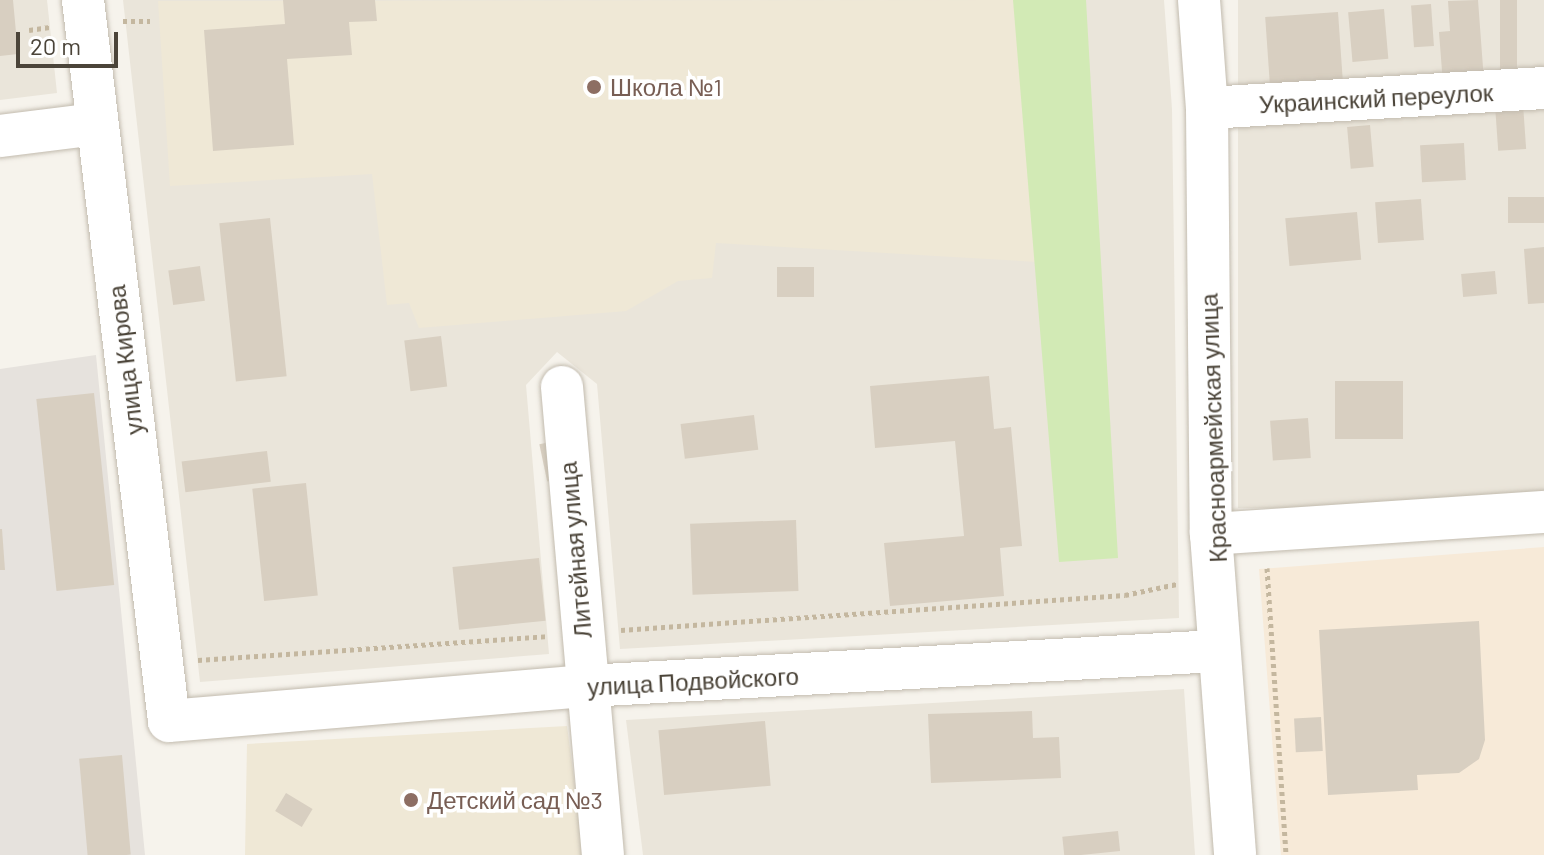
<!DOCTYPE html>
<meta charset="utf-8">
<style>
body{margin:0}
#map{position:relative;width:1544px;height:855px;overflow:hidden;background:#f6f3ec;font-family:Barlow,sans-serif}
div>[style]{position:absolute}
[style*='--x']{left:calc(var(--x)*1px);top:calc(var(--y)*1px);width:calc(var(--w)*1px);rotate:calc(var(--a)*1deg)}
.residential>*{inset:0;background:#eae5da;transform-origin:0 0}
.commercial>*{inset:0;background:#f7ead8}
.industrial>*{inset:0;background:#e6e2dd}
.education>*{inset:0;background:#efe8d6}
.green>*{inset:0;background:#d2eab5}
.building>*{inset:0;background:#d8cfc1;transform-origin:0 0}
.path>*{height:5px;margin-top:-2.5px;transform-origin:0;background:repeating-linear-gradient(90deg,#c4b79f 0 4px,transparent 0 8px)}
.roads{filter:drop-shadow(0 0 2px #c2bbae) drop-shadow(0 0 2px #c2bbae)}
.minor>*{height:42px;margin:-21px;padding:0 21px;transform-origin:21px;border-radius:21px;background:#fff}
.dots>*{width:22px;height:22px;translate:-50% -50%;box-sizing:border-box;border:4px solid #fff;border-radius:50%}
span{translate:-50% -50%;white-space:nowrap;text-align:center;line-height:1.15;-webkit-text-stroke:7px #fff;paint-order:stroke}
.education-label{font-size:24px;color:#785e54}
.left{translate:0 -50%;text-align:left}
.street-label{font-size:24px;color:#4b4439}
.scale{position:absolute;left:16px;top:32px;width:102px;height:36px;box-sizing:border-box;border:4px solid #4b4439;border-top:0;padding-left:10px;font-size:24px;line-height:28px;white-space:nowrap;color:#4b4439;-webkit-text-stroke:6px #fff;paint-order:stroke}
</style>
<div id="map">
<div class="residential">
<i style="clip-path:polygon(0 0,47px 0,57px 93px,0 100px)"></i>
<i style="clip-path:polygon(123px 0,1164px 0,1172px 109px,1179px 618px,620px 649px,597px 384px,557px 352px,526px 385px,549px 654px,200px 682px)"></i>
<i style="left:1238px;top:0;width:306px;height:508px"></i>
<i style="clip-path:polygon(1184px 689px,1195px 855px,643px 855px,626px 720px)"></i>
</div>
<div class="commercial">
<i style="clip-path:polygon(1544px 547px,1544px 855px,1281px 855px,1259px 569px)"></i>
</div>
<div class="industrial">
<i style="clip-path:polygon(96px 355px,145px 855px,0 855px,0 369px)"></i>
</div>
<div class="education">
<i style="clip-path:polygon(1016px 0,1038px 262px,716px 243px,712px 278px,678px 281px,626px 311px,419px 328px,409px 303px,387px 305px,372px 174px,170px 186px,158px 1px)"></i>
<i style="clip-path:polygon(567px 726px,584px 855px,245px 855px,247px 744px)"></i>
</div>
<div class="green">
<i style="clip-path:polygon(1013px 0,1086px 0,1118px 558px,1059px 562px)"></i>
</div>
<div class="building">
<i style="clip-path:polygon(0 0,13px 0,18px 54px,0 56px)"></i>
<i style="clip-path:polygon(283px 0,375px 0,377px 21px,349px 22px,352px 55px,287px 59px,294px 145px,213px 151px,204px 30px,285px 24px)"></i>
<i style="clip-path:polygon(1478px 0,1484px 81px,1443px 84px,1439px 32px,1450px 31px,1448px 1px)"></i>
<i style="left:1500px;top:0;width:17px;height:73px"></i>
<i style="left:1431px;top:4px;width:42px;height:20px;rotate:86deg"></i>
<i style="left:1384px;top:9px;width:50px;height:36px;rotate:85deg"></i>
<i style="left:1338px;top:12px;width:69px;height:73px;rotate:86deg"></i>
<i style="left:1523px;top:104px;width:45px;height:28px;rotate:86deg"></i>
<i style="left:1370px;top:125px;width:42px;height:23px;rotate:85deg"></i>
<i style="left:1464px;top:143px;width:37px;height:44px;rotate:87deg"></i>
<i style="left:1544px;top:197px;width:26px;height:36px;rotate:90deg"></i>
<i style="left:1421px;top:199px;width:41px;height:46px;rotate:86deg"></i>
<i style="left:1357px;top:212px;width:48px;height:72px;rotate:85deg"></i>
<i style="left:270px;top:218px;width:159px;height:51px;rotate:84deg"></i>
<i style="clip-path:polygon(1544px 247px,1544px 303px,1528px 304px,1524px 249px)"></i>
<i style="left:200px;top:266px;width:35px;height:32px;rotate:82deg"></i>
<i style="left:777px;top:267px;width:37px;height:30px"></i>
<i style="left:1495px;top:271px;width:23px;height:34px;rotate:85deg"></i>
<i style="left:441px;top:336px;width:51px;height:37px;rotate:83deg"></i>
<i style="clip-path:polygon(989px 376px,994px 429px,1011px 427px,1022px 546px,1000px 548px,1004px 596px,890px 606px,884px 543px,964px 536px,955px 441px,875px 448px,870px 386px)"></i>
<i style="left:1403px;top:381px;width:58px;height:68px;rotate:90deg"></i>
<i style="left:94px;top:393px;width:193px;height:58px;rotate:84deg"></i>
<i style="left:754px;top:415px;width:35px;height:74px;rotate:83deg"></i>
<i style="left:1308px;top:418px;width:40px;height:38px;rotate:86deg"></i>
<i style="left:555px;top:441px;width:38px;height:16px;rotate:78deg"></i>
<i style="left:267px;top:451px;width:31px;height:86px;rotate:83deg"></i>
<i style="left:306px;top:483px;width:113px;height:54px;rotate:84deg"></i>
<i style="left:796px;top:520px;width:71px;height:106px;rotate:88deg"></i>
<i style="clip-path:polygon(0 529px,2px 529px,5px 570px,0 570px)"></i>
<i style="left:539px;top:558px;width:63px;height:87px;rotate:84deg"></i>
<i style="clip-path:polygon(1479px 621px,1485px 740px,1479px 759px,1459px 773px,1417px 775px,1418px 790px,1328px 795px,1319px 630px)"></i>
<i style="clip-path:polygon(1032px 711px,1033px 738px,1059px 737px,1061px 778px,931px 783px,928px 714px)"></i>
<i style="left:1321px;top:717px;width:34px;height:27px;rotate:87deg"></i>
<i style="left:765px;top:721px;width:65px;height:107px;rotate:85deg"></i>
<i style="left:122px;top:755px;width:100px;height:43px;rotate:85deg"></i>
<i style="left:286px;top:793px;width:31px;height:21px;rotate:31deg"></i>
<i style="left:1118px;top:831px;width:20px;height:56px;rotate:84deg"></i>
</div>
<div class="path">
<i style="--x:123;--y:21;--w:27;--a:0"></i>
<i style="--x:29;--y:30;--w:21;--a:-8"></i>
<i style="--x:1267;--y:568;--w:288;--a:86.2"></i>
<i style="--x:621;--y:630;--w:505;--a:-3.97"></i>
<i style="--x:1125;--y:595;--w:53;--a:-11.9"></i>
<i style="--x:198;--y:660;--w:351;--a:-3.9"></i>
</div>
<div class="roads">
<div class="minor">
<i style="--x:83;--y:0;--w:726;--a:83.2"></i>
<i style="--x:169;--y:721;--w:419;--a:-4.8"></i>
<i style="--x:587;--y:686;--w:631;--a:-3.18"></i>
<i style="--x:1199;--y:0;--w:108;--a:85.8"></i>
<i style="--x:1207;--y:108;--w:426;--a:89.5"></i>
<i style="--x:1211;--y:534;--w:322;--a:85.7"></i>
<i style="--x:1207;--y:108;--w:338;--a:-3.4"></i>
<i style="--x:0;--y:136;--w:97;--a:-7.1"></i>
<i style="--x:562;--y:387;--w:470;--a:85"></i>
<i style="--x:1211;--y:534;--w:334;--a:-3.8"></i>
</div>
</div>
<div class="dots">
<i style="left:594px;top:87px;background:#8d6e63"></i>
<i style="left:411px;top:800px;background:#8d6e63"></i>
</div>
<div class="education-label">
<span class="left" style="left:610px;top:87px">Школа №1</span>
<span class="left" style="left:427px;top:800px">Детский сад №3</span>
</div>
<div class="street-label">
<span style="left:1376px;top:98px;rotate:-3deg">Украинский переулок</span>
<span style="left:125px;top:360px;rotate:-97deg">улица Кирова</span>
<span style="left:1213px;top:428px;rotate:-92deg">Красноармейская улица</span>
<span style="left:575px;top:550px;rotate:-95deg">Литейная улица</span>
<span style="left:693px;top:681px;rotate:-3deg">улица Подвойского</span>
</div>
<div class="scale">20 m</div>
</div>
